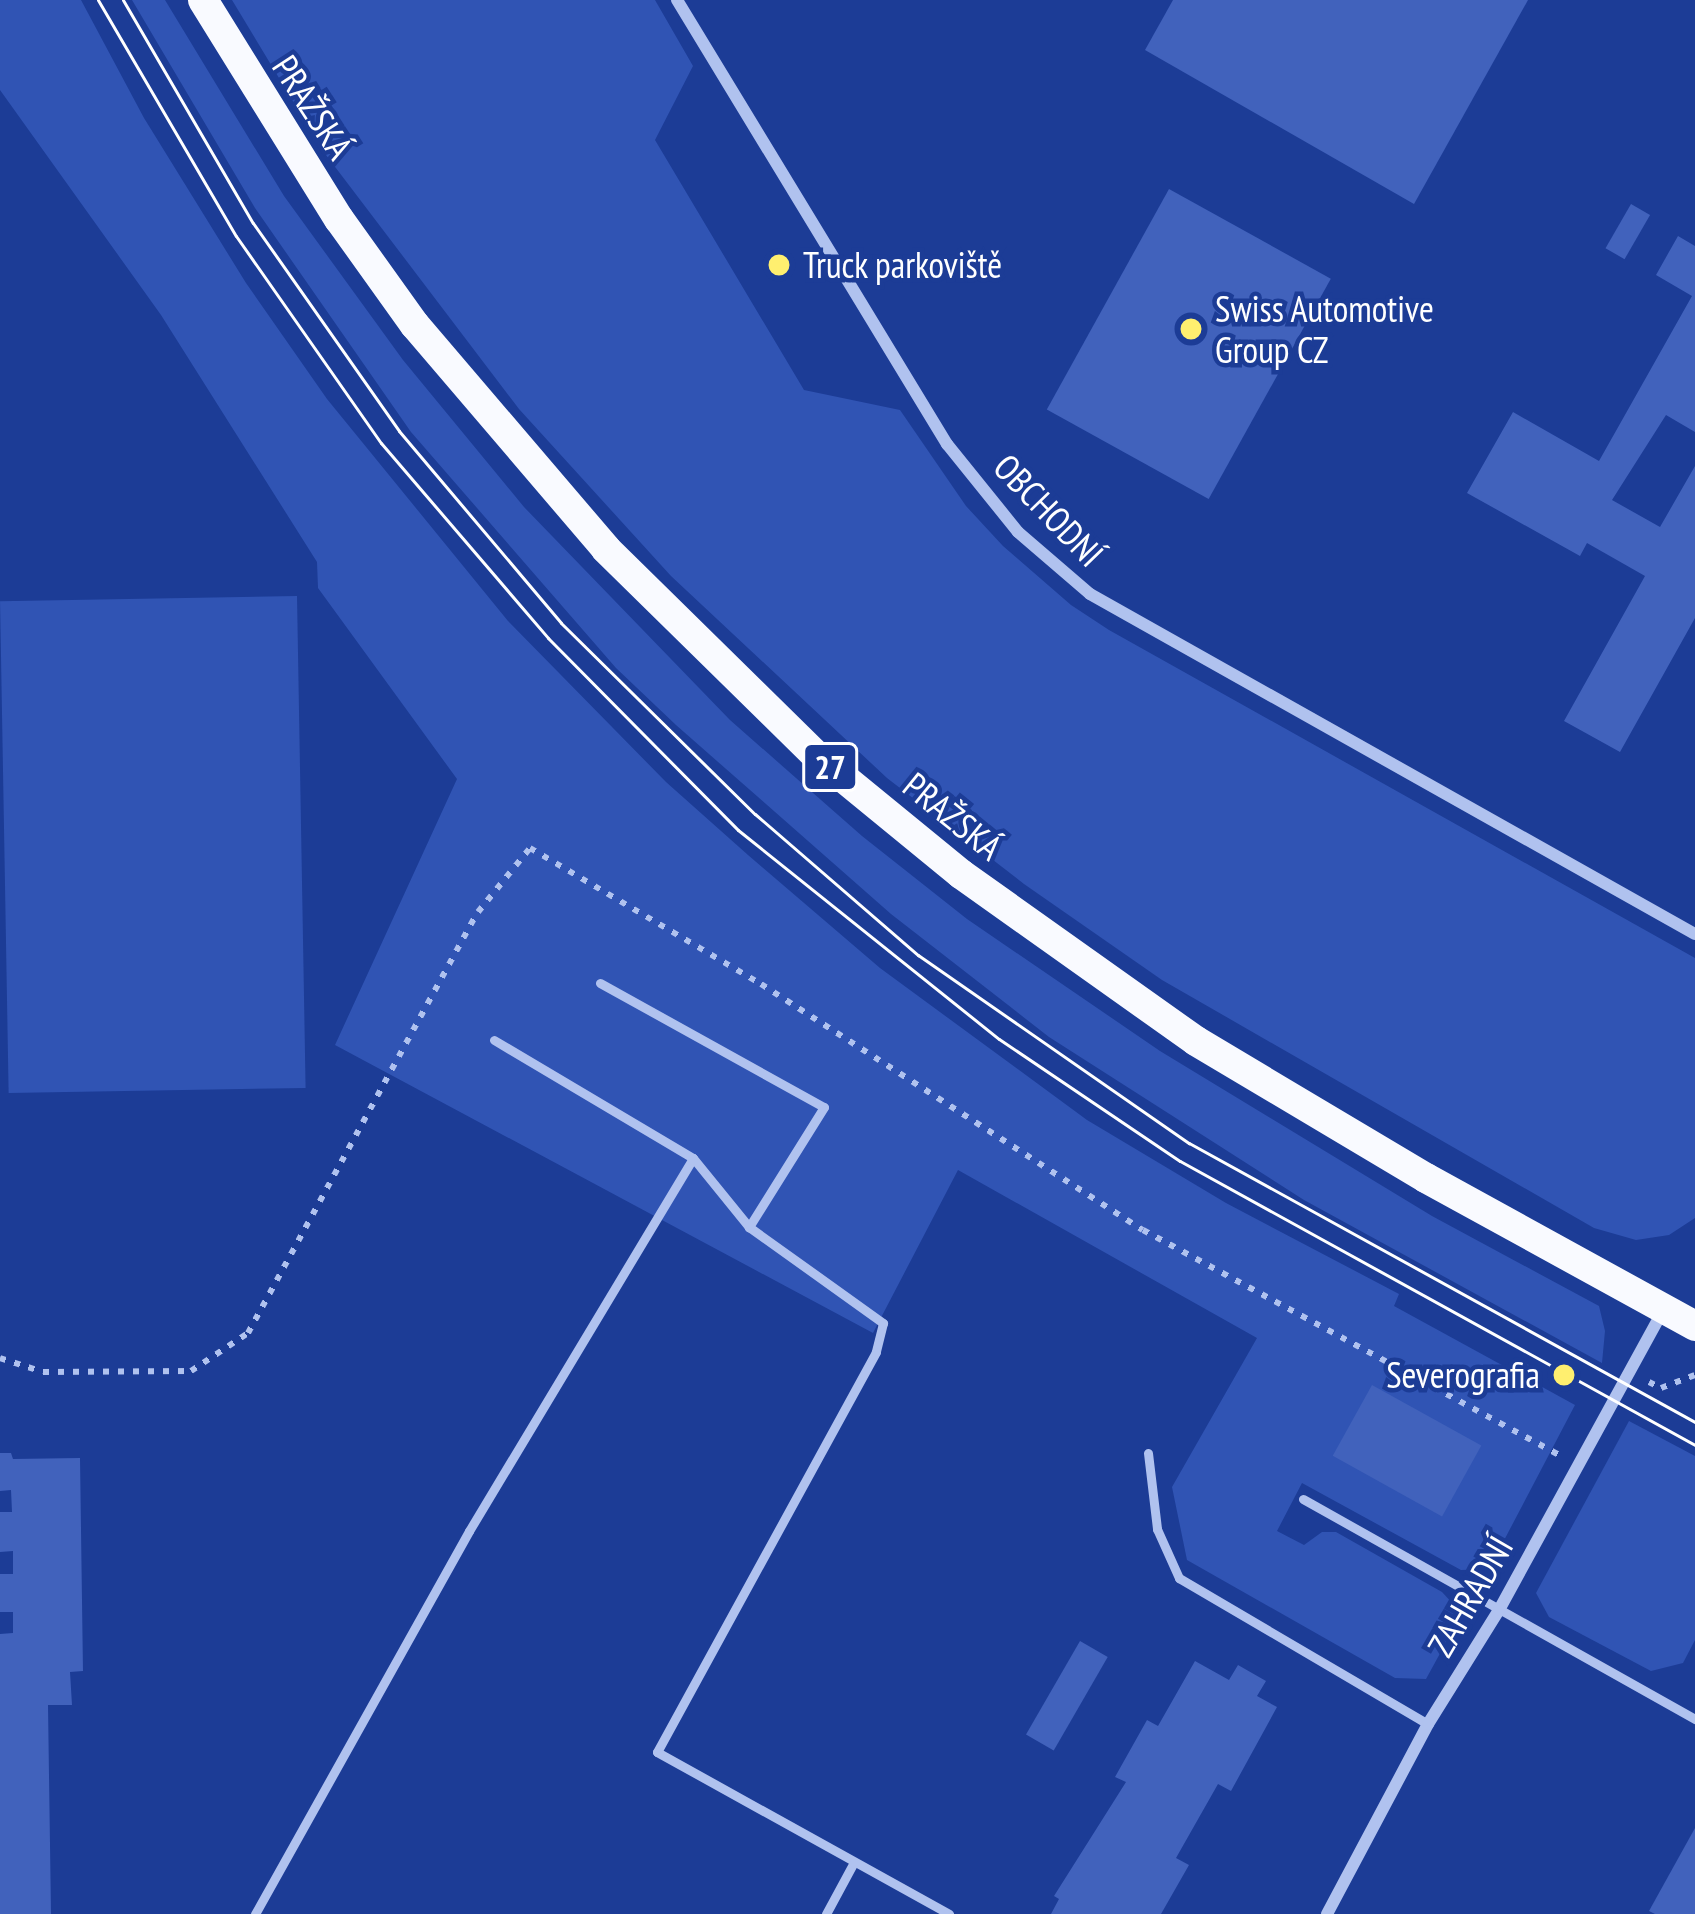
<!DOCTYPE html>
<meta charset="utf-8">
<style>
body{margin:0}
#map{position:relative;width:1695px;height:1914px;overflow:hidden;background:#1c3c96;font-family:"PT Sans Narrow",sans-serif}
div>[style]{position:absolute}
[style*='--x']{left:calc(var(--x)*1px);top:calc(var(--y)*1px);width:calc(var(--w)*1px);rotate:calc(var(--a)*1deg)}
.green>*{inset:0;background:#3054b4;transform-origin:0 0}
.building>*{inset:0;background:#4162bc;transform-origin:0 0}
.path>*{height:6px;margin-top:-3px;transform-origin:0;background:repeating-linear-gradient(90deg,#b0c2ef 0 6px,transparent 0 15px)}
.lane>*{height:9px;margin:-4.5px;padding:0 4.5px;transform-origin:4.5px;border-radius:4.5px;background:#b0c2ef}
.street>*{height:12px;margin:-6px;padding:0 6px;transform-origin:6px;border-radius:6px;background:#b0c2ef}
.primary>*{height:30px;margin:-15px;padding:0 15px;transform-origin:15px;border-radius:15px;background:#f9faff}
.tram>*{height:3px;margin:-1.5px;padding:0 1.5px;transform-origin:1.5px;border-radius:1.5px;background:#fff}
.dots>*{width:33px;height:33px;translate:-50% -50%;box-sizing:border-box;border:6px solid #1c3c96;border-radius:50%}
span{translate:-50% -50%;white-space:nowrap;text-align:center;line-height:1.15;-webkit-text-stroke:9px #1c3c96;paint-order:stroke}
.shield-label span{padding:3px 9px;background:#1c3c96;border:3px solid;border-radius:9px;-webkit-text-stroke-width:0}
.shield-label{font-size:33px;color:#fff;font-weight:700}
.street-label{font-size:36px;color:#fff}
.poi-label{font-size:36px;color:#fff}
.left{translate:0 -50%;text-align:left}
.right{translate:-100% -50%;text-align:right}
</style>
<div id="map">
<div class="green">
<i style="clip-path:polygon(0 0,81px 0,144px 118px,246px 283px,327px 399px,508px 621px,666px 782px,748px 855px,880px 968px,1087px 1120px,1226px 1203px,1399px 1294px,1394px 1306px,1575px 1405px,1489px 1569px,1461px 1570px,1302px 1483px,1277px 1531px,1304px 1545px,1322px 1532px,1336px 1532px,1442px 1592px,1455px 1606px,1460px 1617px,1426px 1679px,1395px 1678px,1187px 1560px,1172px 1487px,1257px 1338px,958px 1170px,873px 1333px,335px 1045px,457px 779px,318px 588px,317px 562px,161px 315px,0 90px)"></i>
<i style="clip-path:polygon(132px 0,165px 0,284px 196px,403px 360px,524px 507px,730px 720px,862px 836px,967px 919px,1160px 1051px,1432px 1216px,1599px 1306px,1605px 1331px,1602px 1363px,1304px 1200px,1049px 1037px,891px 914px,676px 725px,616px 668px,411px 432px,255px 208px)"></i>
<i style="clip-path:polygon(232px 0,655px 0,693px 66px,655px 140px,804px 390px,900px 410px,966px 506px,1003px 546px,1071px 605px,1109px 630px,1695px 958px,1695px 1218px,1669px 1235px,1636px 1240px,1594px 1228px,1162px 980px,1024px 884px,887px 778px,671px 576px,519px 409px,323px 151px)"></i>
<i style="left:297px;top:596px;width:492px;height:297px;rotate:89deg"></i>
<i style="clip-path:polygon(1629px 1421px,1695px 1456px,1695px 1640px,1683px 1663px,1651px 1671px,1549px 1617px,1536px 1593px)"></i>
</div>
<div class="building">
<i style="clip-path:polygon(1173px 0,1528px 0,1414px 204px,1145px 50px)"></i>
<i style="left:1169px;top:189px;width:185px;height:252px;rotate:29deg"></i>
<i style="left:1631px;top:204px;width:22px;height:51px;rotate:30deg"></i>
<i style="clip-path:polygon(1678px 236px,1695px 246px,1695px 432px,1666px 415px,1612px 500px,1660px 527px,1695px 466px,1695px 618px,1620px 752px,1564px 721px,1645px 576px,1587px 543px,1580px 556px,1467px 493px,1513px 412px,1599px 461px,1692px 296px,1656px 275px)"></i>
<i style="left:1516px;top:1358px;width:21px;height:7px;rotate:29deg"></i>
<i style="left:1372px;top:1385px;width:125px;height:81px;rotate:29deg"></i>
<i style="clip-path:polygon(0 1453px,11px 1453px,13px 1459px,80px 1458px,83px 1671px,70px 1672px,72px 1705px,48px 1705px,51px 1914px,0 1914px,0 1634px,13px 1633px,13px 1612px,0 1612px,0 1574px,13px 1574px,13px 1551px,0 1552px,0 1512px,12px 1512px,11px 1490px,0 1491px)"></i>
<i style="left:1080px;top:1641px;width:32px;height:108px;rotate:30deg"></i>
<i style="clip-path:polygon(1195px 1661px,1229px 1680px,1238px 1665px,1266px 1681px,1257px 1696px,1277px 1707px,1231px 1791px,1218px 1784px,1176px 1858px,1189px 1865px,1161px 1914px,1051px 1914px,1059px 1899px,1054px 1896px,1126px 1782px,1115px 1777px,1147px 1720px,1158px 1726px)"></i>
<i style="clip-path:polygon(1695px 1828px,1695px 1914px,1655px 1914px,1649px 1911px)"></i>
</div>
<div class="path">
<i style="--x:0;--y:1358;--w:45;--a:18"></i>
<i style="--x:43;--y:1372;--w:148;--a:-0.4"></i>
<i style="--x:191;--y:1371;--w:69;--a:-33.7"></i>
<i style="--x:248;--y:1333;--w:480;--a:-61.4"></i>
<i style="--x:478;--y:912;--w:82;--a:-50.9"></i>
<i style="--x:530;--y:848;--w:268;--a:30.5"></i>
<i style="--x:761;--y:984;--w:454;--a:32.8"></i>
<i style="--x:1143;--y:1230;--w:472;--a:28.4"></i>
<i style="--x:1649;--y:1382;--w:13;--a:27"></i>
<i style="--x:1661;--y:1388;--w:36;--a:-21"></i>
</div>
<div class="lane">
<i style="--x:600;--y:983;--w:256;--a:29"></i>
<i style="--x:824;--y:1107;--w:142;--a:122"></i>
<i style="--x:494;--y:1040;--w:231;--a:30.7"></i>
<i style="--x:693;--y:1158;--w:89;--a:50.9"></i>
<i style="--x:749;--y:1227;--w:165;--a:35.6"></i>
<i style="--x:883;--y:1323;--w:30;--a:104"></i>
<i style="--x:876;--y:1352;--w:456;--a:118.7"></i>
<i style="--x:657;--y:1752;--w:334;--a:29"></i>
<i style="--x:1148;--y:1453;--w:77;--a:83.2"></i>
<i style="--x:1157;--y:1529;--w:54;--a:65.8"></i>
<i style="--x:1179;--y:1578;--w:289;--a:30.4"></i>
<i style="--x:1303;--y:1499;--w:450;--a:29.3"></i>
<i style="--x:255;--y:1914;--w:439;--a:-60.8"></i>
<i style="--x:469;--y:1531;--w:435;--a:-59"></i>
<i style="--x:826;--y:1914;--w:59;--a:-61.7"></i>
</div>
<div class="street">
<i style="--x:677;--y:0;--w:520;--a:58.7"></i>
<i style="--x:947;--y:444;--w:113;--a:51.1"></i>
<i style="--x:1018;--y:532;--w:95;--a:40.7"></i>
<i style="--x:1090;--y:594;--w:694;--a:29.34"></i>
<i style="--x:1327;--y:1914;--w:215;--a:-62"></i>
<i style="--x:1428;--y:1724;--w:134;--a:-58.1"></i>
<i style="--x:1499;--y:1610;--w:340;--a:-61.3"></i>
</div>
<div class="primary">
<i style="--x:203;--y:0;--w:258;--a:58.2"></i>
<i style="--x:339;--y:219;--w:130;--a:54.4"></i>
<i style="--x:415;--y:325;--w:294;--a:49.5"></i>
<i style="--x:606;--y:549;--w:297;--a:44.5"></i>
<i style="--x:818;--y:757;--w:185;--a:39.3"></i>
<i style="--x:961;--y:874;--w:288;--a:35.4"></i>
<i style="--x:1196;--y:1041;--w:268;--a:30.8"></i>
<i style="--x:1426;--y:1178;--w:307;--a:28.8"></i>
</div>
<div class="tram">
<i style="--x:98;--y:0;--w:273;--a:59.7"></i>
<i style="--x:236;--y:236;--w:253;--a:55"></i>
<i style="--x:381;--y:443;--w:257;--a:49.4"></i>
<i style="--x:548;--y:638;--w:270;--a:45.3"></i>
<i style="--x:738;--y:830;--w:334;--a:38.7"></i>
<i style="--x:999;--y:1039;--w:218;--a:34"></i>
<i style="--x:1180;--y:1161;--w:588;--a:28.87"></i>
<i style="--x:123;--y:0;--w:258;--a:59.8"></i>
<i style="--x:253;--y:223;--w:254;--a:54.9"></i>
<i style="--x:399;--y:431;--w:251;--a:49.8"></i>
<i style="--x:561;--y:623;--w:272;--a:44.6"></i>
<i style="--x:755;--y:814;--w:216;--a:40.9"></i>
<i style="--x:918;--y:955;--w:330;--a:34.8"></i>
<i style="--x:1189;--y:1143;--w:578;--a:28.87"></i>
</div>
<div class="dots">
<i style="left:779px;top:265px;background:#ffef6f"></i>
<i style="left:1191px;top:329px;background:#ffef6f"></i>
<i style="left:1564px;top:1375px;background:#ffef6f"></i>
</div>
<div class="shield-label">
<span style="left:830px;top:767px">27</span>
</div>
<div class="street-label">
<span style="left:313px;top:107px;rotate:57deg">PRAŽSKÁ</span>
<span style="left:1049px;top:510px;rotate:46deg">OBCHODNÍ</span>
<span style="left:953px;top:816px;rotate:39deg">PRAŽSKÁ</span>
<span style="left:1470px;top:1596px;rotate:-60deg">ZAHRADNÍ</span>
</div>
<div class="poi-label">
<span class="left" style="left:803px;top:265px">Truck parkoviště</span>
<span class="left" style="left:1215px;top:329px">Swiss Automotive<br>Group CZ</span>
<span class="right" style="left:1540px;top:1375px">Severografia</span>
</div>
</div>
